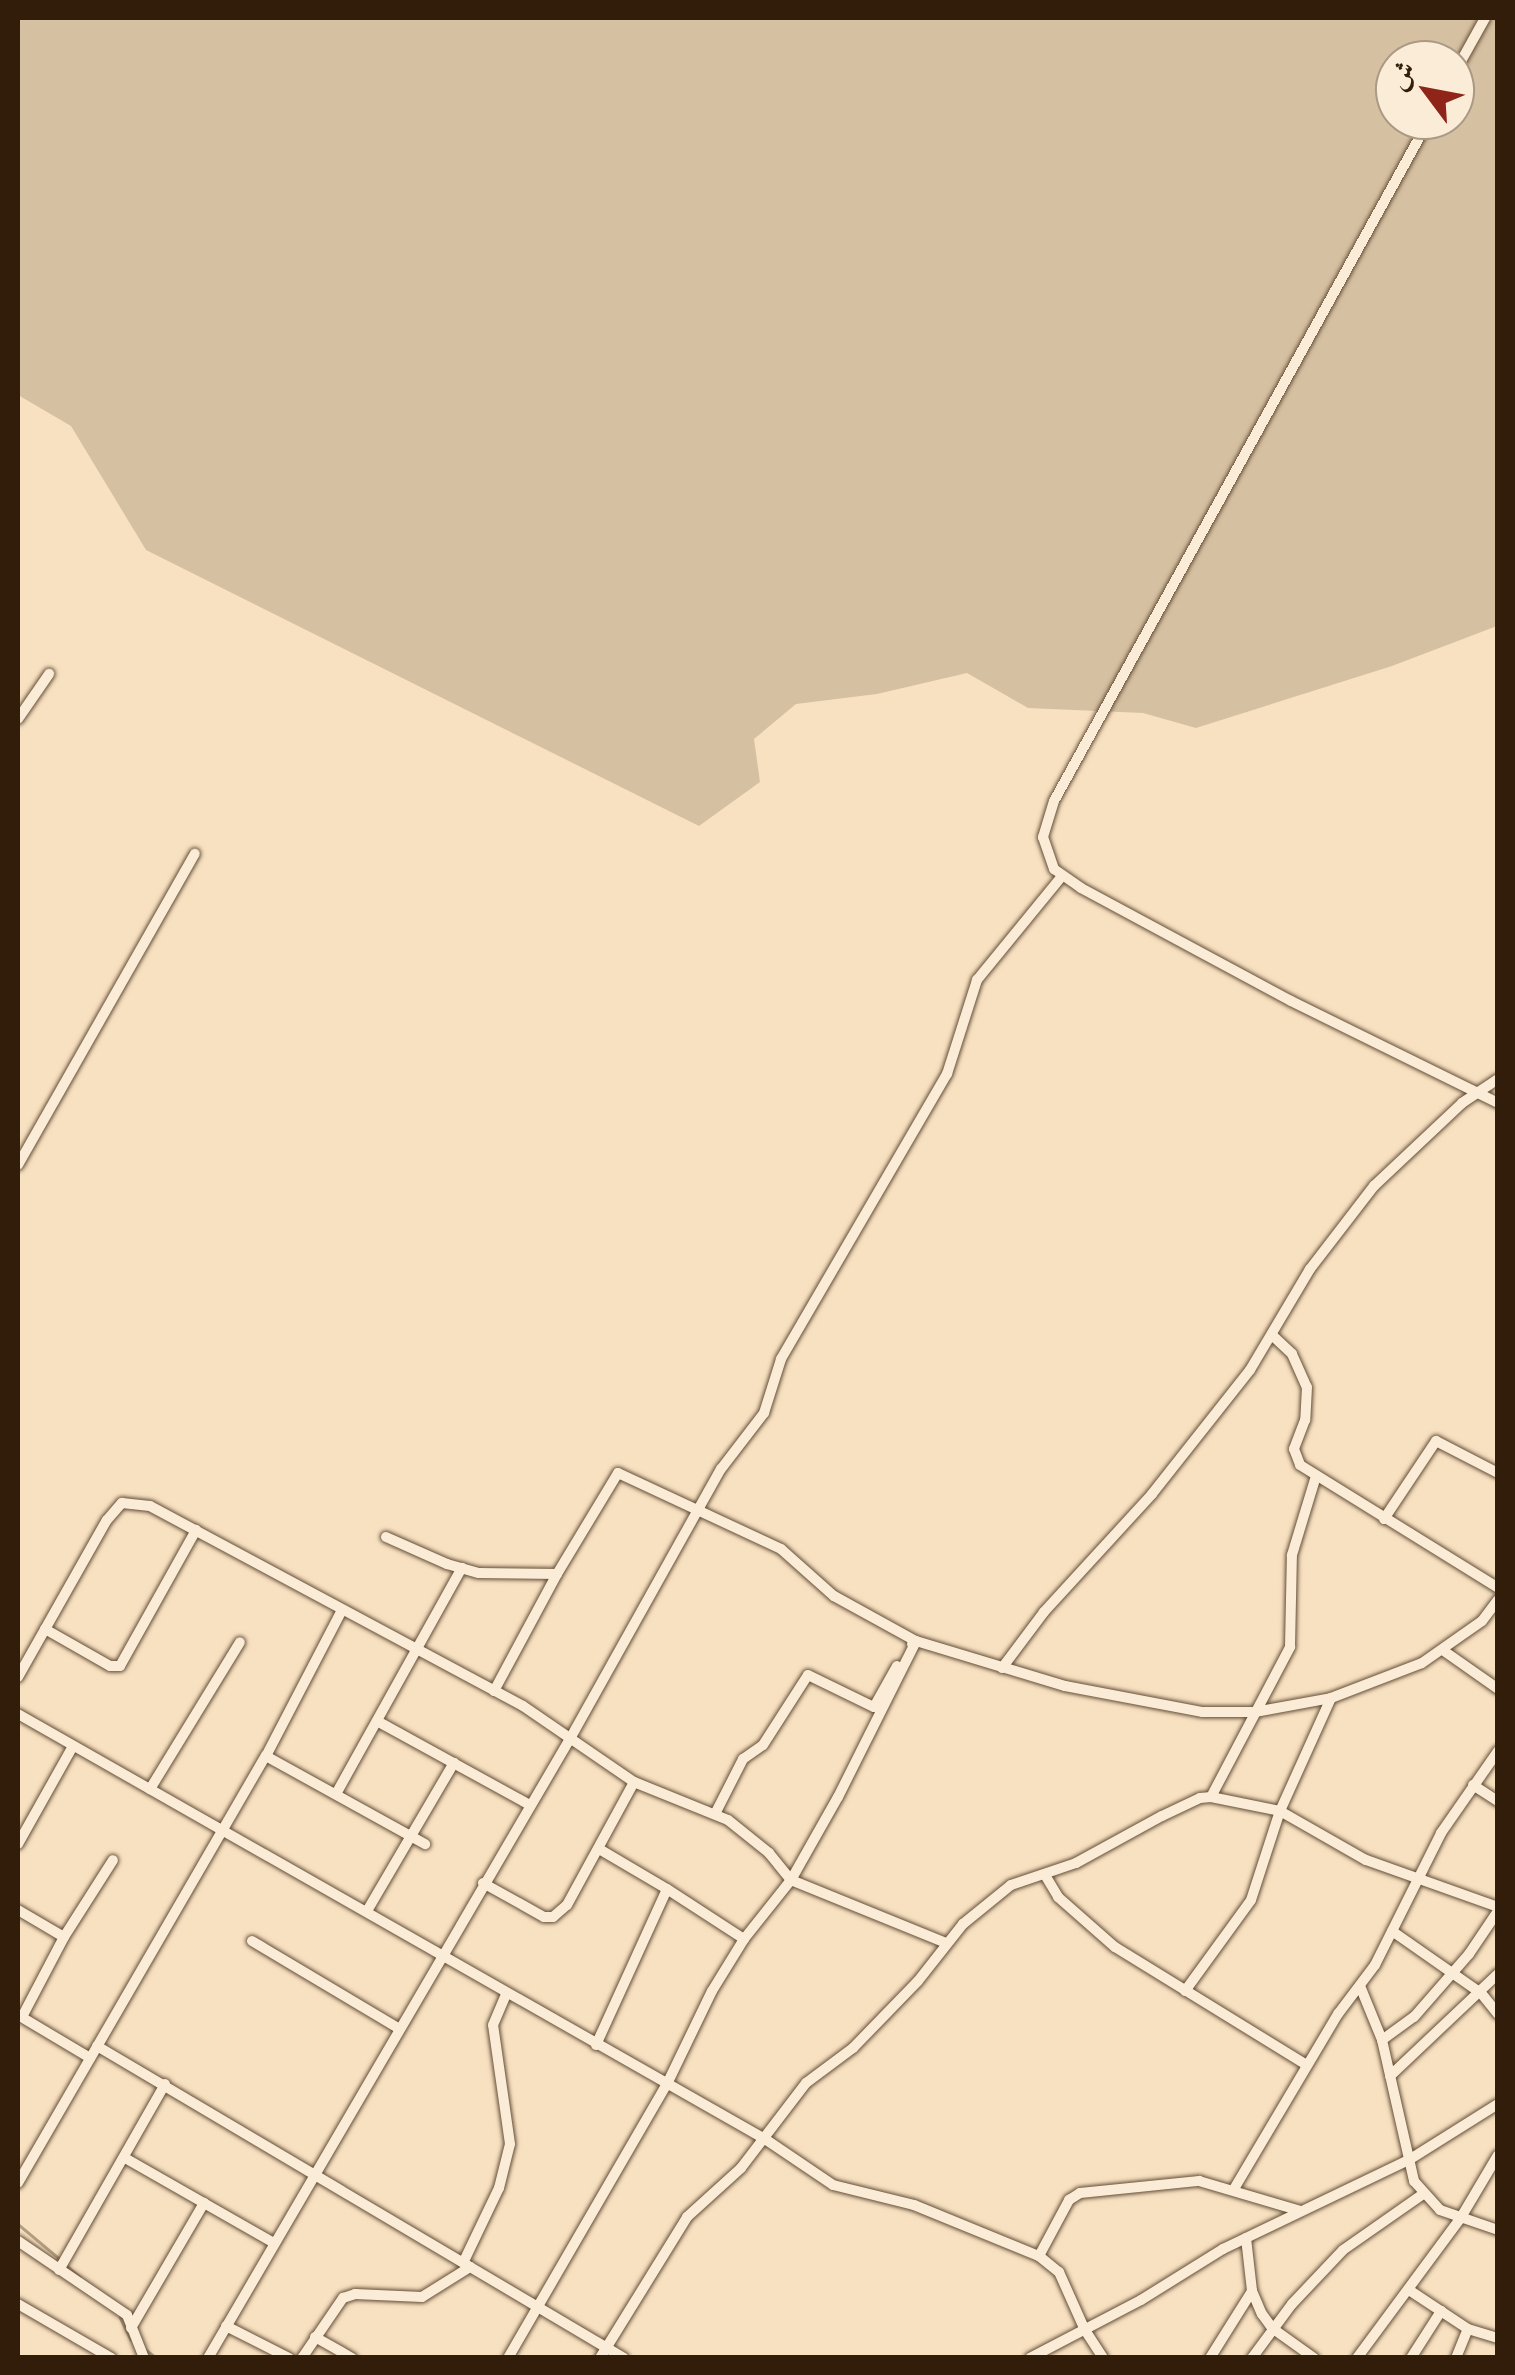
<!DOCTYPE html>
<meta charset="utf-8">
<style>
body{margin:0}
#map{position:relative;width:1515px;height:2375px;overflow:hidden;background:#f8e1c1;font-family:"EB Garamond",Amiri,serif}
div>[style]{position:absolute}
[style*='--x']{left:calc(var(--x)*1px);top:calc(var(--y)*1px);width:calc(var(--w)*1px);rotate:calc(var(--a)*1deg)}
.green>*{inset:0;background:#d6c0a2}
.stream>*{height:2.5px;margin:-1.25px;padding:0 1.25px;transform-origin:1.25px;border-radius:1.25px;background:#b49e82}
.roads{filter:drop-shadow(0 0 2px #634e37) drop-shadow(0 0 2px #634e37)}
.street>*{height:10px;margin:-5px;padding:0 5px;transform-origin:5px;border-radius:5px;background:#faecd7}
span{translate:-50% -50%;white-space:nowrap;text-align:center;line-height:1.15;-webkit-text-stroke:10px #faecd7;paint-order:stroke}
.frame{position:absolute;inset:0;border:20px solid #311d09;pointer-events:none}
.north{position:absolute;left:1375px;top:40px;width:100px;height:100px;box-sizing:border-box;background:#faecd7;border:2px solid #aa9985;border-radius:50%;rotate:302deg;font-size:28px;font-weight:700;line-height:40px;text-align:center;color:#311d09}
.north::after{content:'';display:block;margin:auto;width:35px;height:45px;background:#8f2418;clip-path:polygon(50% 0,100% 100%,50% 72%,0 100%)}
</style>
<div id="map">
<div class="green">
<i style="clip-path:polygon(evenodd,18px 18px,1497px 18px,1497px 626px,1392px 666px,1196px 728px,1143px 713px,1028px 708px,967px 673px,877px 694px,796px 704px,754px 739px,760px 782px,699px 826px,146px 550px,71px 426px,18px 395px,18px 18px,1395px 60px,1455px 60px,1455px 120px,1395px 120px,1395px 60px)"></i>
</div>
<div class="stream">
<i style="--x:18;--y:2224;--w:56;--a:39.9"></i>
<i style="--x:67;--y:2266;--w:17;--a:40"></i>
<i style="--x:120;--y:2317;--w:25;--a:64"></i>
<i style="--x:146;--y:2350;--w:14;--a:36"></i>
</div>
<div class="roads">
<div class="street">
<i style="--x:1455;--y:72;--w:62;--a:-60.9"></i>
<i style="--x:1429;--y:120;--w:777;--a:118.84"></i>
<i style="--x:1054;--y:801;--w:38;--a:107"></i>
<i style="--x:1043;--y:837;--w:34;--a:71"></i>
<i style="--x:1054;--y:869;--w:33;--a:35"></i>
<i style="--x:1081;--y:888;--w:238;--a:28.3"></i>
<i style="--x:1291;--y:1001;--w:231;--a:26.2"></i>
<i style="--x:18;--y:719;--w:55;--a:-55.4"></i>
<i style="--x:18;--y:1165;--w:358;--a:-60.4"></i>
<i style="--x:1273;--y:1336;--w:26;--a:43"></i>
<i style="--x:1292;--y:1354;--w:36;--a:66"></i>
<i style="--x:1307;--y:1387;--w:33;--a:93"></i>
<i style="--x:1305;--y:1420;--w:31;--a:111"></i>
<i style="--x:1294;--y:1449;--w:17;--a:69"></i>
<i style="--x:1300;--y:1465;--w:233;--a:31.8"></i>
<i style="--x:1384;--y:1519;--w:94;--a:-56.3"></i>
<i style="--x:1436;--y:1441;--w:70;--a:27.3"></i>
<i style="--x:386;--y:1537;--w:67;--a:23.9"></i>
<i style="--x:447;--y:1564;--w:33;--a:16"></i>
<i style="--x:479;--y:1573;--w:78;--a:0.7"></i>
<i style="--x:557;--y:1574;--w:118;--a:-58.9"></i>
<i style="--x:618;--y:1473;--w:180;--a:25"></i>
<i style="--x:781;--y:1549;--w:71;--a:41.6"></i>
<i style="--x:834;--y:1596;--w:94;--a:28.8"></i>
<i style="--x:916;--y:1641;--w:5;--a:143"></i>
<i style="--x:45;--y:1629;--w:75;--a:29.6"></i>
<i style="--x:110;--y:1666;--w:10;--a:0"></i>
<i style="--x:120;--y:1666;--w:156;--a:-60.8"></i>
<i style="--x:1444;--y:1651;--w:66;--a:35.1"></i>
<i style="--x:1002;--y:1668;--w:70;--a:-53.1"></i>
<i style="--x:1044;--y:1612;--w:160;--a:-47.5"></i>
<i style="--x:1152;--y:1494;--w:158;--a:-51.7"></i>
<i style="--x:1250;--y:1370;--w:117;--a:-59.3"></i>
<i style="--x:1310;--y:1269;--w:105;--a:-52.4"></i>
<i style="--x:1374;--y:1186;--w:121;--a:-43.3"></i>
<i style="--x:1462;--y:1103;--w:43;--a:-33.7"></i>
<i style="--x:18;--y:1677;--w:180;--a:-60.5"></i>
<i style="--x:107;--y:1520;--w:23;--a:-49"></i>
<i style="--x:122;--y:1503;--w:28;--a:6"></i>
<i style="--x:150;--y:1506;--w:423;--a:28.2"></i>
<i style="--x:523;--y:1706;--w:135;--a:34.4"></i>
<i style="--x:634;--y:1782;--w:101;--a:22"></i>
<i style="--x:728;--y:1820;--w:53;--a:38.8"></i>
<i style="--x:769;--y:1853;--w:35;--a:51"></i>
<i style="--x:791;--y:1880;--w:167;--a:22.1"></i>
<i style="--x:494;--y:1691;--w:133;--a:-61.7"></i>
<i style="--x:18;--y:1714;--w:859;--a:29.64"></i>
<i style="--x:765;--y:2139;--w:82;--a:34.1"></i>
<i style="--x:833;--y:2185;--w:83;--a:13.9"></i>
<i style="--x:914;--y:2205;--w:135;--a:22.2"></i>
<i style="--x:1039;--y:2256;--w:26;--a:39"></i>
<i style="--x:1059;--y:2272;--w:64;--a:65.9"></i>
<i style="--x:1085;--y:2330;--w:33;--a:57"></i>
<i style="--x:377;--y:1721;--w:175;--a:28.8"></i>
<i style="--x:266;--y:1756;--w:182;--a:29"></i>
<i style="--x:1473;--y:1785;--w:30;--a:33"></i>
<i style="--x:150;--y:1789;--w:172;--a:-58.5"></i>
<i style="--x:336;--y:1794;--w:259;--a:-60.9"></i>
<i style="--x:1211;--y:1797;--w:170;--a:-62.2"></i>
<i style="--x:1290;--y:1647;--w:92;--a:-88.8"></i>
<i style="--x:1292;--y:1555;--w:83;--a:-73.1"></i>
<i style="--x:715;--y:1814;--w:62;--a:-63"></i>
<i style="--x:743;--y:1759;--w:24;--a:-35"></i>
<i style="--x:763;--y:1745;--w:83;--a:-57.3"></i>
<i style="--x:808;--y:1675;--w:73;--a:25.9"></i>
<i style="--x:874;--y:1707;--w:47;--a:-60.7"></i>
<i style="--x:18;--y:1844;--w:112;--a:-60.7"></i>
<i style="--x:1045;--y:1875;--w:26;--a:59"></i>
<i style="--x:1058;--y:1897;--w:76;--a:41.3"></i>
<i style="--x:1115;--y:1947;--w:225;--a:31.6"></i>
<i style="--x:483;--y:1883;--w:70;--a:29.1"></i>
<i style="--x:544;--y:1917;--w:9;--a:0"></i>
<i style="--x:553;--y:1917;--w:18;--a:-41"></i>
<i style="--x:567;--y:1905;--w:140;--a:-61.4"></i>
<i style="--x:667;--y:1889;--w:92;--a:33"></i>
<i style="--x:18;--y:1910;--w:53;--a:30.4"></i>
<i style="--x:367;--y:1911;--w:172;--a:-59.6"></i>
<i style="--x:1392;--y:1931;--w:108;--a:34.9"></i>
<i style="--x:1481;--y:1993;--w:27;--a:51"></i>
<i style="--x:252;--y:1941;--w:170;--a:30.8"></i>
<i style="--x:1360;--y:1986;--w:58;--a:67.8"></i>
<i style="--x:1382;--y:2040;--w:145;--a:77.2"></i>
<i style="--x:1414;--y:2181;--w:39;--a:48"></i>
<i style="--x:1440;--y:2210;--w:61;--a:19"></i>
<i style="--x:1185;--y:1991;--w:112;--a:-54"></i>
<i style="--x:1251;--y:1900;--w:94;--a:-72"></i>
<i style="--x:1280;--y:1811;--w:124;--a:-65.7"></i>
<i style="--x:18;--y:2015;--w:84;--a:30.8"></i>
<i style="--x:22;--y:2017;--w:90;--a:-62.3"></i>
<i style="--x:64;--y:1937;--w:91;--a:-57.5"></i>
<i style="--x:1382;--y:2040;--w:39;--a:-36"></i>
<i style="--x:1414;--y:2017;--w:84;--a:-48.9"></i>
<i style="--x:1469;--y:1954;--w:52;--a:-56"></i>
<i style="--x:596;--y:2045;--w:171;--a:-65.5"></i>
<i style="--x:667;--y:1889;--w:79;--a:-149.5"></i>
<i style="--x:97;--y:2046;--w:612;--a:30.63"></i>
<i style="--x:1390;--y:2076;--w:149;--a:-43.4"></i>
<i style="--x:125;--y:2158;--w:172;--a:29.7"></i>
<i style="--x:18;--y:2183;--w:494;--a:-59.9"></i>
<i style="--x:266;--y:1756;--w:162;--a:-62.5"></i>
<i style="--x:1234;--y:2189;--w:204;--a:-59.3"></i>
<i style="--x:1338;--y:2014;--w:61;--a:-52.9"></i>
<i style="--x:1375;--y:1965;--w:148;--a:-63.4"></i>
<i style="--x:1441;--y:1833;--w:100;--a:-55.2"></i>
<i style="--x:1246;--y:2238;--w:53;--a:83.5"></i>
<i style="--x:1252;--y:2291;--w:25;--a:67"></i>
<i style="--x:1262;--y:2314;--w:17;--a:54"></i>
<i style="--x:1272;--y:2328;--w:52;--a:35.5"></i>
<i style="--x:18;--y:2241;--w:132;--a:34.2"></i>
<i style="--x:127;--y:2315;--w:46;--a:68.4"></i>
<i style="--x:1039;--y:2256;--w:64;--a:-61.8"></i>
<i style="--x:1069;--y:2200;--w:13;--a:-32"></i>
<i style="--x:1080;--y:2193;--w:120;--a:-5.8"></i>
<i style="--x:1199;--y:2181;--w:106;--a:16.4"></i>
<i style="--x:464;--y:2261;--w:81;--a:-64.4"></i>
<i style="--x:499;--y:2188;--w:45;--a:-76"></i>
<i style="--x:510;--y:2144;--w:120;--a:-98.1"></i>
<i style="--x:493;--y:2025;--w:34;--a:-67"></i>
<i style="--x:59;--y:2270;--w:214;--a:-60.3"></i>
<i style="--x:1409;--y:2290;--w:71;--a:33.5"></i>
<i style="--x:1468;--y:2329;--w:31;--a:17"></i>
<i style="--x:18;--y:2304;--w:108;--a:30.1"></i>
<i style="--x:226;--y:2326;--w:71;--a:26.9"></i>
<i style="--x:131;--y:2328;--w:145;--a:-59.7"></i>
<i style="--x:315;--y:2337;--w:43;--a:29.6"></i>
<i style="--x:208;--y:2358;--w:719;--a:-59.69"></i>
<i style="--x:571;--y:1737;--w:307;--a:-60.8"></i>
<i style="--x:721;--y:1469;--w:71;--a:-52.5"></i>
<i style="--x:764;--y:1413;--w:57;--a:-72.5"></i>
<i style="--x:781;--y:1359;--w:330;--a:-59.8"></i>
<i style="--x:947;--y:1074;--w:99;--a:-72.3"></i>
<i style="--x:977;--y:980;--w:134;--a:-50.7"></i>
<i style="--x:302;--y:2358;--w:73;--a:-55.7"></i>
<i style="--x:343;--y:2298;--w:13;--a:-18"></i>
<i style="--x:355;--y:2294;--w:67;--a:2.6"></i>
<i style="--x:422;--y:2297;--w:57;--a:-32"></i>
<i style="--x:508;--y:2358;--w:317;--a:-59.9"></i>
<i style="--x:667;--y:2084;--w:103;--a:-64.2"></i>
<i style="--x:712;--y:1991;--w:61;--a:-58.4"></i>
<i style="--x:744;--y:1939;--w:75;--a:-51.5"></i>
<i style="--x:791;--y:1880;--w:95;--a:-60.5"></i>
<i style="--x:838;--y:1797;--w:174;--a:-63.4"></i>
<i style="--x:916;--y:1641;--w:156;--a:16.8"></i>
<i style="--x:1065;--y:1686;--w:139;--a:10.7"></i>
<i style="--x:1202;--y:1712;--w:53;--a:0"></i>
<i style="--x:1255;--y:1712;--w:77;--a:-10.4"></i>
<i style="--x:1331;--y:1698;--w:97;--a:-21"></i>
<i style="--x:1422;--y:1663;--w:73;--a:-35"></i>
<i style="--x:1482;--y:1621;--w:26;--a:-53"></i>
<i style="--x:600;--y:2358;--w:166;--a:-58.3"></i>
<i style="--x:687;--y:2217;--w:73;--a:-42.2"></i>
<i style="--x:741;--y:2168;--w:107;--a:-52.6"></i>
<i style="--x:806;--y:2083;--w:59;--a:-36.7"></i>
<i style="--x:853;--y:2048;--w:93;--a:-45.9"></i>
<i style="--x:918;--y:1981;--w:73;--a:-51.7"></i>
<i style="--x:963;--y:1924;--w:62;--a:-39.1"></i>
<i style="--x:1011;--y:1885;--w:69;--a:-18.7"></i>
<i style="--x:1076;--y:1863;--w:98;--a:-28.7"></i>
<i style="--x:1162;--y:1816;--w:42;--a:-25.3"></i>
<i style="--x:1200;--y:1798;--w:11;--a:-5"></i>
<i style="--x:1211;--y:1797;--w:70;--a:11.5"></i>
<i style="--x:1280;--y:1811;--w:99;--a:29.7"></i>
<i style="--x:1366;--y:1860;--w:140;--a:19.6"></i>
<i style="--x:1030;--y:2358;--w:125;--a:-27.6"></i>
<i style="--x:1141;--y:2300;--w:97;--a:-31.9"></i>
<i style="--x:1223;--y:2249;--w:204;--a:-25.6"></i>
<i style="--x:1407;--y:2161;--w:107;--a:-32.1"></i>
<i style="--x:1210;--y:2358;--w:79;--a:-57.9"></i>
<i style="--x:1252;--y:2358;--w:67;--a:-53.5"></i>
<i style="--x:1292;--y:2304;--w:74;--a:-46.6"></i>
<i style="--x:1343;--y:2250;--w:98;--a:-35"></i>
<i style="--x:1357;--y:2358;--w:173;--a:-53.5"></i>
<i style="--x:1460;--y:2219;--w:74;--a:-59.3"></i>
<i style="--x:1411;--y:2358;--w:56;--a:-57.4"></i>
<i style="--x:1456;--y:2358;--w:31;--a:-68"></i>
</div>
</div>
<div class="frame"></div>
<div class="north">ش</div>
</div>
